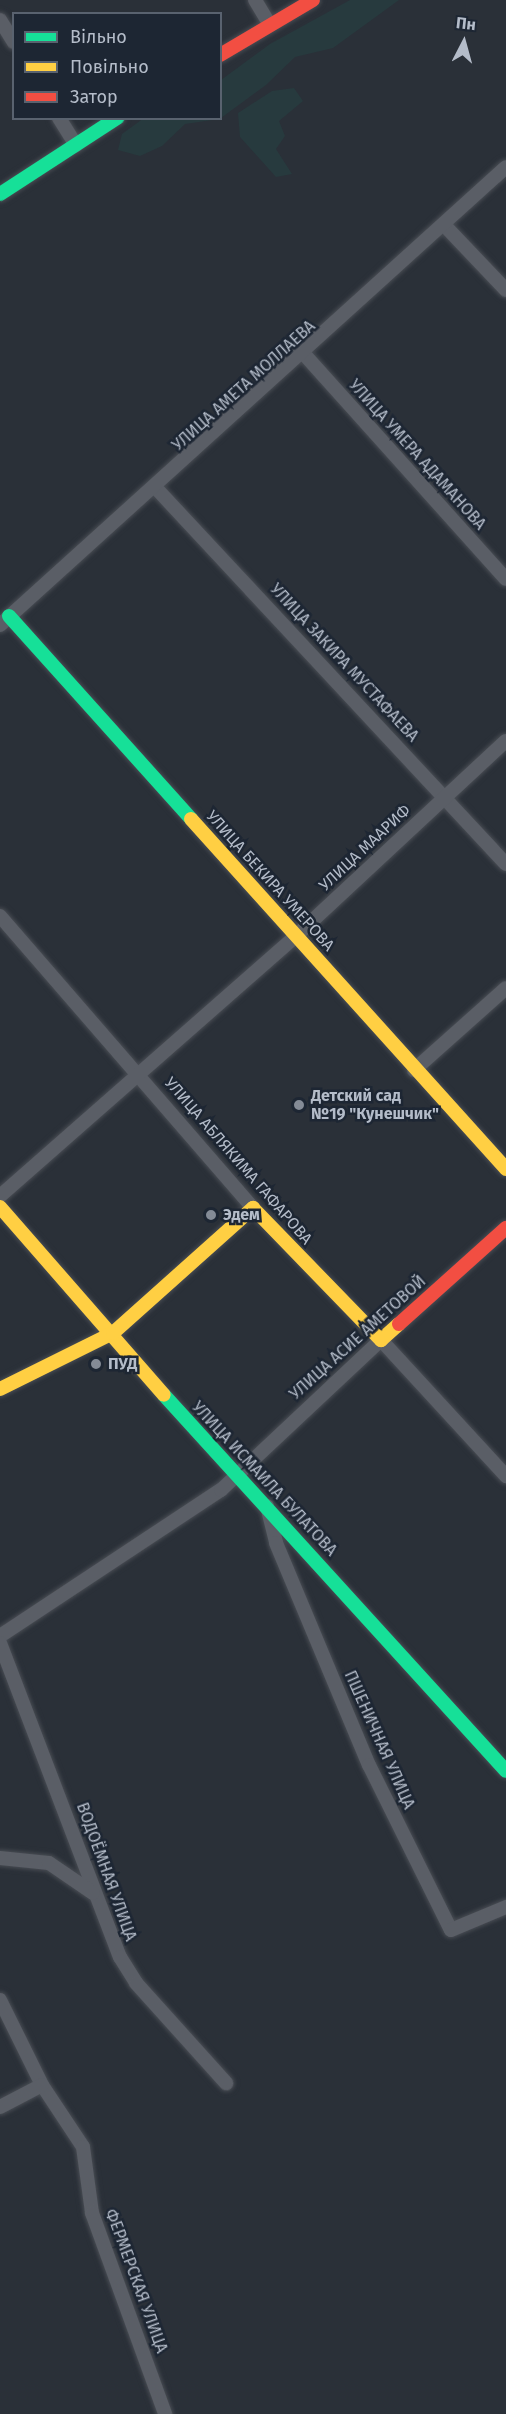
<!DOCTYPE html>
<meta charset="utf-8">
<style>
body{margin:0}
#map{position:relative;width:506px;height:2414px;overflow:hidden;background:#2a3038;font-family:"Fira Sans",sans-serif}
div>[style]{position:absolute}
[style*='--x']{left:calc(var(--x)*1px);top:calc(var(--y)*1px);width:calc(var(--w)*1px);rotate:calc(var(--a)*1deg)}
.green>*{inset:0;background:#273a3e}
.roads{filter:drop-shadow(0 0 2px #484c53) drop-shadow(0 0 2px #484c53)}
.street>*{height:14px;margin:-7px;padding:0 7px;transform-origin:7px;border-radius:7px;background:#5a5e66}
.fast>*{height:14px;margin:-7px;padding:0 7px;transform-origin:7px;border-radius:7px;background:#16e098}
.slow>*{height:14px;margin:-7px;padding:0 7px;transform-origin:7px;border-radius:7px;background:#ffcf43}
.jam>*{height:14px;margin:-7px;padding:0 7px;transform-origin:7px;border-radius:7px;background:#f24e42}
.dots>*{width:16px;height:16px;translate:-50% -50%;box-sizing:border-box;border:3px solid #1d2633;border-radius:50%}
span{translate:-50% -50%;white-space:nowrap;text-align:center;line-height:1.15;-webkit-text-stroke:5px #1d2633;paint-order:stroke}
.street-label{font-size:16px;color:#b4bcc9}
.poi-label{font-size:16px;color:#b4bcc9;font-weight:700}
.left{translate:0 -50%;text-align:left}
.legend{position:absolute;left:12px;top:12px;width:210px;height:108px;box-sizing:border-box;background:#1d2633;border:2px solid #59626f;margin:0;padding:8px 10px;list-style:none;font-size:18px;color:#b4bcc9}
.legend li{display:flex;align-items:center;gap:12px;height:30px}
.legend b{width:30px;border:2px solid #59626f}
.north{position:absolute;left:434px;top:12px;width:60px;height:60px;-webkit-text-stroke:4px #1d2633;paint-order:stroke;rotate:6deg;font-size:16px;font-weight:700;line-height:24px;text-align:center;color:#b4bcc9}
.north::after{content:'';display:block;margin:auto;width:21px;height:27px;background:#b4bcc9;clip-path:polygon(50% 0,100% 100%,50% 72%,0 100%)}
</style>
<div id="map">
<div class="green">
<i style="clip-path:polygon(350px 0,399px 0,333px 48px,295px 57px,266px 85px,221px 118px,221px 80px,270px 44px)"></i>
<i style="clip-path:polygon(294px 88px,303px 101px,279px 121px,285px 136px,276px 149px,292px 174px,276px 177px,240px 137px,238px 113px,272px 91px)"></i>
<i style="clip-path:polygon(144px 118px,219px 118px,219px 119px,185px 124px,162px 146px,140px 156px,118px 150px,122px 134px)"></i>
</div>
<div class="roads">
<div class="street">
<i style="--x:255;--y:0;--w:29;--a:59"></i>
<i style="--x:0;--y:20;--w:26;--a:58"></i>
<i style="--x:59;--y:118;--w:32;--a:58"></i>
<i style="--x:446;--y:227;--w:87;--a:46.4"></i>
<i style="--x:304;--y:354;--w:302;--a:48.1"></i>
<i style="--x:155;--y:487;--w:515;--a:47.05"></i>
<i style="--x:0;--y:625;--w:682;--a:-42.15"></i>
<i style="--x:0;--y:916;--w:386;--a:49.1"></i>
<i style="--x:414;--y:1070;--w:123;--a:-41.7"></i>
<i style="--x:0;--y:1196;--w:395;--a:-41.3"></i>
<i style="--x:297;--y:935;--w:285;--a:-42.9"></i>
<i style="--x:267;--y:1506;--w:38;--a:76"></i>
<i style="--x:276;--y:1543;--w:241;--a:67.3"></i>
<i style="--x:369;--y:1765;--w:184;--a:63.6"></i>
<i style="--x:451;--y:1930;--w:60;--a:-22.7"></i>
<i style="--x:0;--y:1636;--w:265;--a:-33.5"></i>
<i style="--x:221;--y:1490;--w:219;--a:-43.2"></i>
<i style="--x:381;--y:1340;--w:185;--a:47.4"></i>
<i style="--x:0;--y:1643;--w:336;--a:69.1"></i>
<i style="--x:120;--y:1957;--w:31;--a:58"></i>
<i style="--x:136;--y:1983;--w:135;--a:48"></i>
<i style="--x:0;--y:1858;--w:49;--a:5.8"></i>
<i style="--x:49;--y:1863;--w:53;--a:34.3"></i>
<i style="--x:0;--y:2000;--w:95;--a:63.7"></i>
<i style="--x:42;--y:2085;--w:74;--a:56.5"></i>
<i style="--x:83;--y:2147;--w:67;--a:82.2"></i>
<i style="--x:92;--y:2213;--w:214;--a:70"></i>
<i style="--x:0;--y:2107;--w:47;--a:-27.6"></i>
</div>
<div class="fast">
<i style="--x:0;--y:194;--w:140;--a:-33"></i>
<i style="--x:9;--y:616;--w:273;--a:48.1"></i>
<i style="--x:164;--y:1395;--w:508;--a:47.71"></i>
</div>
<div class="slow">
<i style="--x:191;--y:819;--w:471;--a:48"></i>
<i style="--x:0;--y:1207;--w:249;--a:48.9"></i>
<i style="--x:0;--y:1389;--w:126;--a:-26.4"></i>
<i style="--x:113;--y:1333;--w:188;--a:-41.8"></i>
<i style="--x:253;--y:1208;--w:184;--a:45.9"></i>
<i style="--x:381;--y:1340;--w:24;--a:-42"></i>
</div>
<div class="jam">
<i style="--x:220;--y:55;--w:108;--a:-30.6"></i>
<i style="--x:399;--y:1324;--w:144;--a:-41.9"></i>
</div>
</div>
<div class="dots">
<i style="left:299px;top:1105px;background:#848b96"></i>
<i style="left:211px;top:1215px;background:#848b96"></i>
<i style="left:96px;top:1364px;background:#848b96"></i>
</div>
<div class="street-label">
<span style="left:244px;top:386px;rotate:-42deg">УЛИЦА АМЕТА МОЛЛАЕВА</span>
<span style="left:417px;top:455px;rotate:48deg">УЛИЦА УМЕРА АДАМАНОВА</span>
<span style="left:344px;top:663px;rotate:47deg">УЛИЦА ЗАКИРА МУСТАФАЕВА</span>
<span style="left:365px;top:848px;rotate:-43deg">УЛИЦА МААРИФ</span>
<span style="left:270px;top:881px;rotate:48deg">УЛИЦА БЕКИРА УМЕРОВА</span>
<span style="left:238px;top:1161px;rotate:49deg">УЛИЦА АБЛЯКИМА ГАФАРОВА</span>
<span style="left:358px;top:1338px;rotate:-42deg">УЛИЦА АСИЕ АМЕТОВОЙ</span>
<span style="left:264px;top:1479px;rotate:47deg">УЛИЦА ИСМАИЛА БУЛАТОВА</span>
<span style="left:379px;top:1740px;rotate:66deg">ПШЕНИЧНАЯ УЛИЦА</span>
<span style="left:106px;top:1872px;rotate:70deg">ВОДОЁМНАЯ УЛИЦА</span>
<span style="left:136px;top:2281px;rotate:70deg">ФЕРМЕРСКАЯ УЛИЦА</span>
</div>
<div class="poi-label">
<span class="left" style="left:311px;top:1105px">Детский сад<br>№19 "Кунешчик"</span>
<span class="left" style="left:223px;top:1215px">Эдем</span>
<span class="left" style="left:108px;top:1364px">ПУД</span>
</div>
<ul class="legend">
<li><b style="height:8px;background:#16e098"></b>Вільно</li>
<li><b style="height:8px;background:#ffcf43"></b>Повільно</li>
<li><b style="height:8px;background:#f24e42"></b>Затор</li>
</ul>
<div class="north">Пн</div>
</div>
